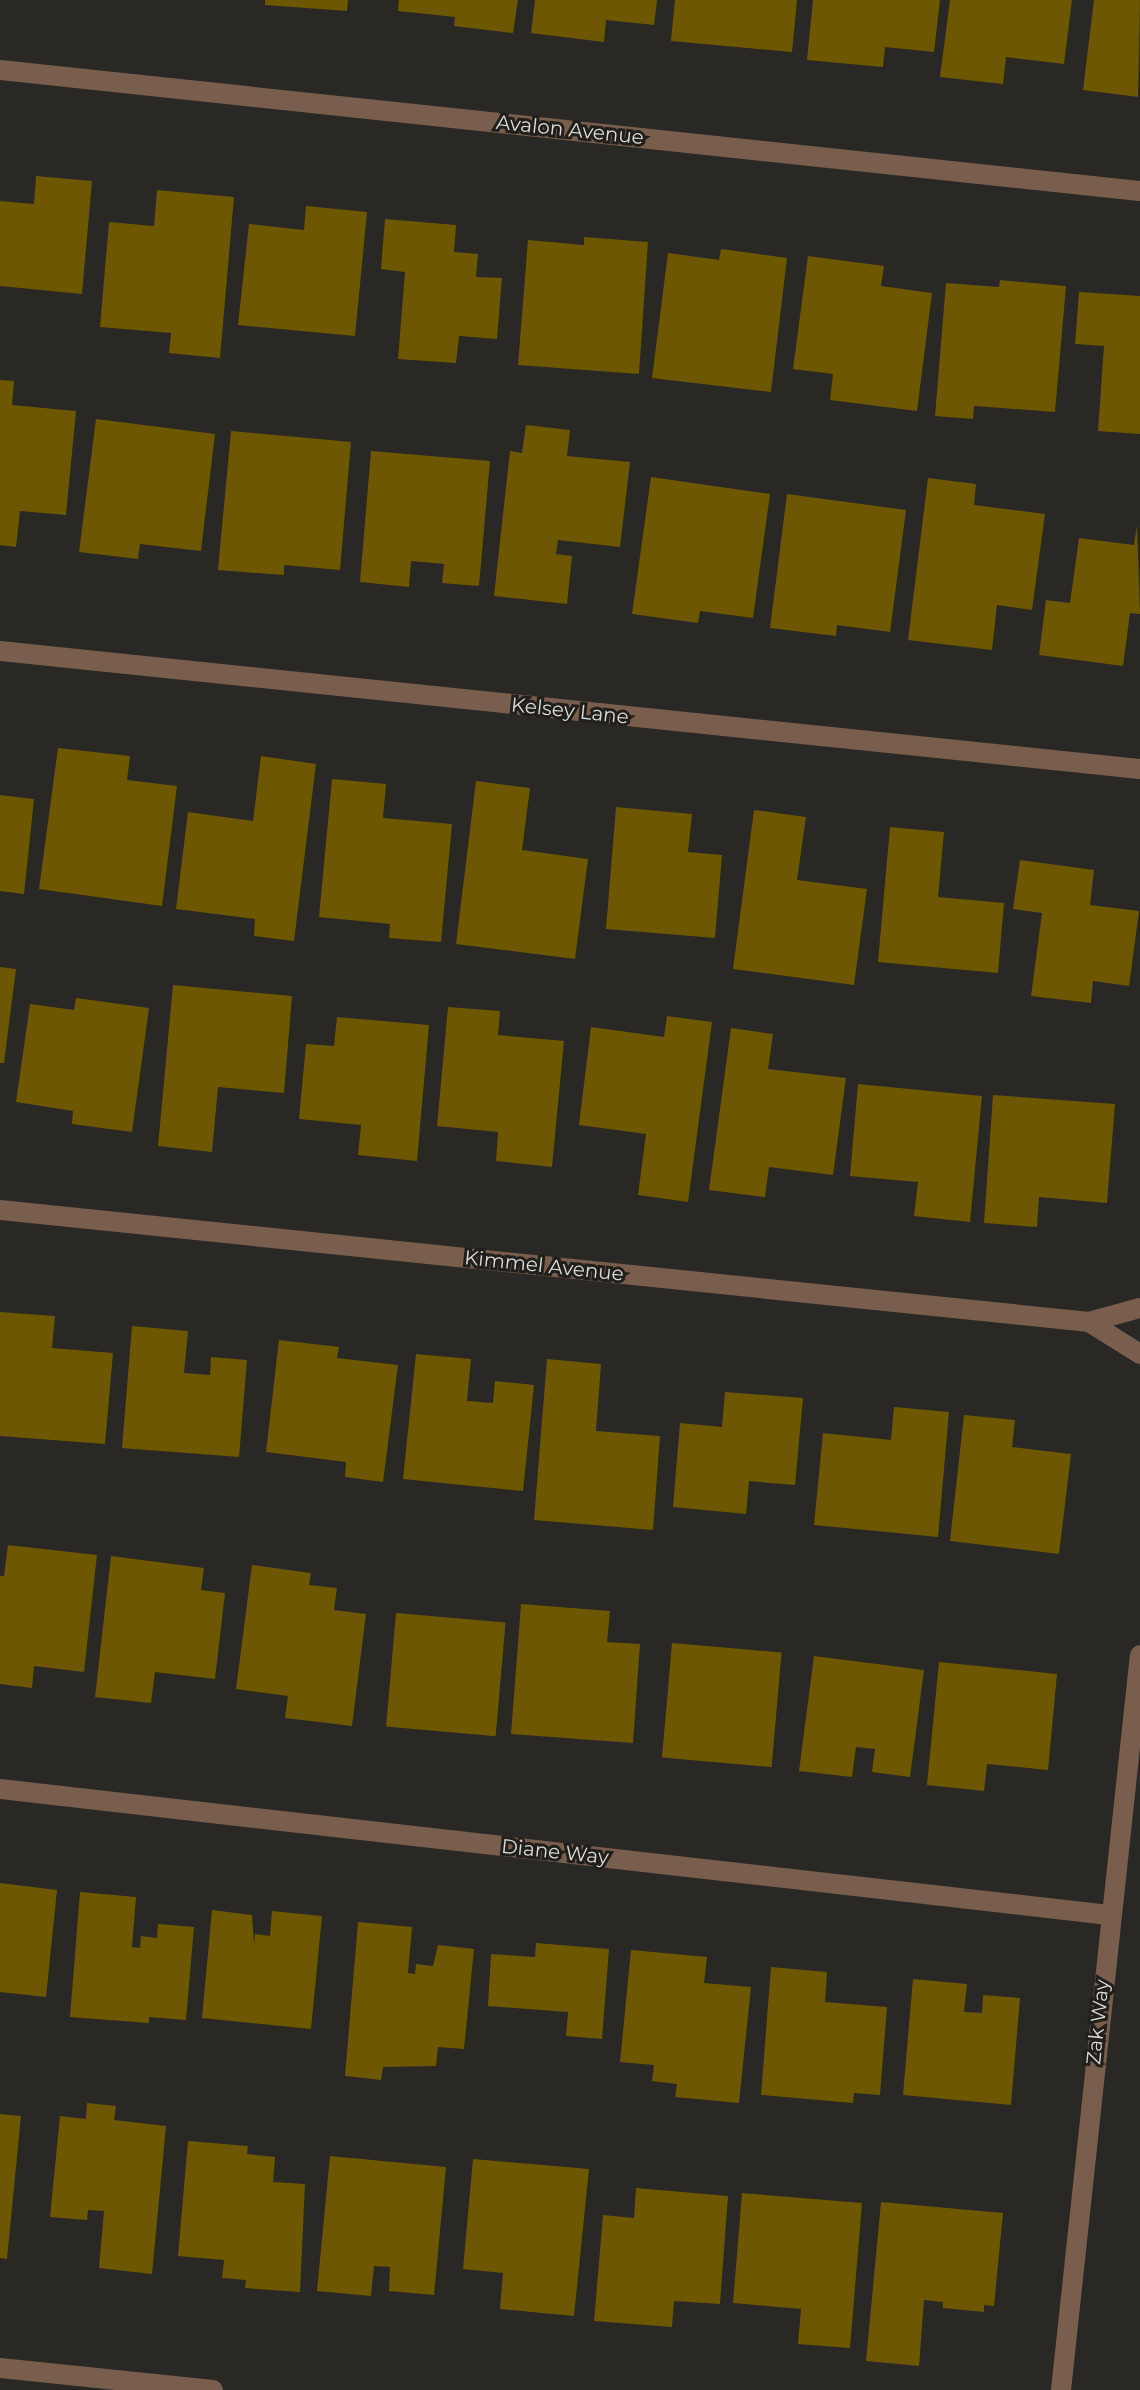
<!DOCTYPE html>
<style>
body{margin:0}
#map{position:relative;width:1140px;height:2390px;overflow:hidden;background:#2a2825;font-family:Montserrat,sans-serif}
div>[style]{position:absolute}
[style*='--x']{left:calc(var(--x)*1px);top:calc(var(--y)*1px);width:calc(var(--w)*1px);rotate:calc(var(--a)*1deg)}
.building>*{inset:0;background:#6d5700;transform-origin:0 0}
.minor>*{height:20px;margin:-10px;padding:0 10px;transform-origin:10px;border-radius:10px;background:#795e4e}
span{translate:-50% -50%;white-space:nowrap;text-align:center;line-height:1.15;-webkit-text-stroke:6px #201f1b;paint-order:stroke}
.street-label{font-size:20px;color:#dad9d7}
</style>
<div id="map">
<div class="building">
<i style="clip-path:polygon(265px 0,348px 0,347px 11px,265px 5px)"></i>
<i style="clip-path:polygon(399px 0,518px 0,513px 33px,454px 26px,455px 17px,398px 11px)"></i>
<i style="clip-path:polygon(535px 0,657px 0,654px 25px,606px 20px,604px 42px,531px 33px)"></i>
<i style="clip-path:polygon(675px 0,797px 0,792px 52px,671px 41px)"></i>
<i style="clip-path:polygon(813px 0,940px 0,934px 52px,885px 47px,883px 67px,807px 60px)"></i>
<i style="clip-path:polygon(950px 0,1072px 0,1064px 64px,1006px 57px,1003px 84px,940px 77px)"></i>
<i style="clip-path:polygon(1094px 0,1140px 0,1138px 97px,1083px 90px)"></i>
<i style="clip-path:polygon(36px 176px,92px 181px,82px 294px,0 286px,0 201px,34px 204px)"></i>
<i style="clip-path:polygon(157px 190px,234px 197px,220px 358px,169px 353px,171px 333px,100px 327px,109px 222px,154px 226px)"></i>
<i style="clip-path:polygon(306px 206px,367px 212px,355px 336px,238px 325px,249px 224px,304px 230px)"></i>
<i style="clip-path:polygon(385px 219px,456px 225px,454px 252px,478px 254px,476px 277px,502px 278px,497px 339px,459px 336px,456px 363px,398px 359px,405px 272px,381px 269px)"></i>
<i style="clip-path:polygon(584px 237px,648px 242px,639px 374px,518px 365px,528px 240px,584px 245px)"></i>
<i style="clip-path:polygon(721px 249px,787px 258px,771px 392px,652px 378px,668px 253px,719px 260px)"></i>
<i style="clip-path:polygon(808px 256px,884px 266px,881px 286px,932px 293px,917px 411px,830px 400px,833px 374px,793px 369px)"></i>
<i style="clip-path:polygon(1000px 280px,1066px 286px,1055px 412px,974px 406px,973px 419px,935px 416px,946px 283px,999px 287px)"></i>
<i style="clip-path:polygon(1079px 292px,1140px 296px,1140px 434px,1098px 431px,1104px 346px,1075px 344px)"></i>
<i style="clip-path:polygon(0 380px,14px 381px,12px 405px,76px 411px,66px 515px,20px 511px,16px 547px,0 545px)"></i>
<i style="clip-path:polygon(96px 419px,215px 434px,201px 551px,140px 544px,138px 559px,79px 552px)"></i>
<i style="clip-path:polygon(526px 425px,570px 430px,567px 456px,630px 462px,620px 547px,558px 540px,556px 554px,572px 556px,567px 604px,494px 596px,510px 451px,522px 453px)"></i>
<i style="clip-path:polygon(231px 431px,351px 442px,340px 570px,284px 565px,284px 575px,218px 570px)"></i>
<i style="clip-path:polygon(371px 451px,490px 461px,479px 586px,442px 583px,444px 564px,411px 561px,409px 587px,360px 582px)"></i>
<i style="clip-path:polygon(651px 477px,770px 494px,753px 618px,700px 611px,698px 623px,632px 614px)"></i>
<i style="clip-path:polygon(928px 478px,976px 484px,974px 505px,1045px 514px,1032px 610px,997px 605px,992px 650px,908px 640px)"></i>
<i style="clip-path:polygon(787px 494px,906px 510px,890px 632px,837px 625px,836px 636px,770px 628px)"></i>
<i style="clip-path:polygon(1137px 525px,1140px 614px,1130px 613px,1123px 666px,1039px 655px,1046px 600px,1070px 603px,1079px 538px,1134px 545px)"></i>
<i style="clip-path:polygon(58px 748px,130px 756px,127px 780px,177px 786px,162px 906px,39px 889px)"></i>
<i style="clip-path:polygon(261px 756px,316px 764px,294px 941px,254px 936px,255px 919px,176px 909px,188px 812px,253px 821px)"></i>
<i style="clip-path:polygon(332px 779px,386px 784px,383px 818px,452px 824px,441px 942px,389px 938px,390px 924px,319px 917px)"></i>
<i style="clip-path:polygon(476px 781px,530px 788px,522px 850px,588px 859px,575px 959px,456px 944px)"></i>
<i style="clip-path:polygon(0 795px,34px 799px,24px 894px,0 891px)"></i>
<i style="clip-path:polygon(616px 807px,692px 814px,688px 852px,722px 855px,715px 938px,606px 929px)"></i>
<i style="clip-path:polygon(754px 810px,806px 817px,797px 880px,867px 889px,854px 985px,733px 969px)"></i>
<i style="clip-path:polygon(890px 827px,944px 832px,938px 897px,1004px 903px,998px 973px,878px 962px)"></i>
<i style="clip-path:polygon(1020px 860px,1094px 870px,1090px 905px,1139px 911px,1129px 986px,1093px 981px,1091px 1003px,1031px 996px,1042px 913px,1013px 909px)"></i>
<i style="clip-path:polygon(0 967px,16px 969px,4px 1063px,0 1063px)"></i>
<i style="clip-path:polygon(173px 985px,292px 996px,284px 1093px,218px 1087px,212px 1152px,158px 1146px)"></i>
<i style="clip-path:polygon(76px 998px,149px 1008px,132px 1132px,72px 1124px,73px 1111px,16px 1102px,30px 1004px,74px 1010px)"></i>
<i style="clip-path:polygon(448px 1007px,500px 1011px,498px 1035px,564px 1041px,552px 1167px,496px 1161px,498px 1132px,437px 1126px)"></i>
<i style="clip-path:polygon(667px 1016px,712px 1022px,688px 1202px,638px 1195px,646px 1134px,579px 1125px,591px 1027px,664px 1037px)"></i>
<i style="clip-path:polygon(337px 1017px,429px 1025px,417px 1161px,358px 1155px,361px 1125px,299px 1119px,306px 1044px,334px 1046px)"></i>
<i style="clip-path:polygon(731px 1028px,773px 1034px,768px 1069px,846px 1078px,833px 1175px,769px 1167px,765px 1197px,709px 1190px)"></i>
<i style="clip-path:polygon(858px 1084px,982px 1096px,970px 1222px,914px 1216px,918px 1182px,850px 1176px)"></i>
<i style="clip-path:polygon(993px 1095px,1115px 1104px,1107px 1203px,1039px 1197px,1037px 1227px,984px 1223px)"></i>
<i style="clip-path:polygon(0 1312px,55px 1316px,52px 1348px,113px 1353px,105px 1444px,0 1436px)"></i>
<i style="clip-path:polygon(132px 1326px,188px 1331px,184px 1373px,210px 1375px,211px 1357px,247px 1360px,239px 1457px,122px 1448px)"></i>
<i style="clip-path:polygon(279px 1340px,339px 1347px,337px 1358px,398px 1365px,383px 1482px,345px 1477px,346px 1462px,266px 1452px)"></i>
<i style="clip-path:polygon(416px 1354px,471px 1359px,467px 1401px,493px 1403px,495px 1381px,534px 1385px,523px 1491px,403px 1479px)"></i>
<i style="clip-path:polygon(547px 1359px,601px 1364px,596px 1431px,660px 1436px,653px 1530px,534px 1520px)"></i>
<i style="clip-path:polygon(725px 1392px,803px 1398px,795px 1485px,749px 1481px,746px 1514px,673px 1507px,680px 1423px,722px 1427px)"></i>
<i style="clip-path:polygon(894px 1407px,949px 1412px,938px 1537px,814px 1525px,823px 1433px,891px 1440px)"></i>
<i style="clip-path:polygon(964px 1415px,1015px 1420px,1012px 1447px,1071px 1454px,1059px 1554px,950px 1541px)"></i>
<i style="clip-path:polygon(8px 1545px,97px 1555px,84px 1672px,34px 1666px,32px 1688px,0 1684px,0 1576px,4px 1576px)"></i>
<i style="clip-path:polygon(111px 1556px,204px 1568px,201px 1590px,225px 1593px,215px 1679px,155px 1672px,151px 1703px,95px 1697px)"></i>
<i style="clip-path:polygon(252px 1565px,311px 1573px,309px 1585px,337px 1588px,334px 1610px,366px 1614px,352px 1726px,285px 1718px,288px 1696px,236px 1689px)"></i>
<i style="clip-path:polygon(521px 1604px,610px 1611px,607px 1642px,640px 1644px,633px 1743px,511px 1734px)"></i>
<i style="left:396px;top:1613px;width:110px;height:114px;rotate:5deg"></i>
<i style="left:672px;top:1643px;width:110px;height:115px;rotate:5deg"></i>
<i style="clip-path:polygon(814px 1656px,924px 1670px,910px 1777px,872px 1772px,875px 1749px,856px 1747px,852px 1777px,799px 1771px)"></i>
<i style="clip-path:polygon(939px 1662px,1057px 1674px,1048px 1770px,987px 1764px,984px 1791px,927px 1785px)"></i>
<i style="clip-path:polygon(0 1883px,57px 1890px,46px 1997px,0 1992px)"></i>
<i style="clip-path:polygon(80px 1892px,136px 1897px,132px 1947px,140px 1948px,141px 1936px,157px 1938px,158px 1924px,194px 1927px,186px 2020px,149px 2017px,149px 2023px,70px 2017px)"></i>
<i style="clip-path:polygon(212px 1910px,252px 1915px,254px 1944px,255px 1934px,270px 1936px,272px 1911px,322px 1916px,311px 2029px,202px 2018px)"></i>
<i style="clip-path:polygon(358px 1922px,412px 1927px,408px 1973px,415px 1974px,416px 1964px,433px 1966px,438px 1945px,474px 1949px,464px 2049px,438px 2047px,436px 2066px,383px 2067px,381px 2080px,345px 2076px)"></i>
<i style="clip-path:polygon(536px 1943px,609px 1949px,602px 2039px,566px 2036px,568px 2012px,488px 2006px,491px 1954px,535px 1957px)"></i>
<i style="clip-path:polygon(631px 1950px,707px 1957px,704px 1983px,751px 1987px,739px 2103px,675px 2097px,677px 2084px,652px 2081px,654px 2065px,620px 2062px)"></i>
<i style="clip-path:polygon(771px 1967px,827px 1972px,825px 2002px,887px 2007px,880px 2095px,854px 2093px,853px 2103px,761px 2095px)"></i>
<i style="clip-path:polygon(913px 1979px,967px 1984px,964px 2012px,982px 2013px,983px 1995px,1020px 1998px,1011px 2105px,903px 2095px)"></i>
<i style="clip-path:polygon(87px 2103px,116px 2106px,114px 2120px,166px 2126px,152px 2274px,99px 2268px,104px 2211px,88px 2210px,87px 2220px,50px 2217px,60px 2116px,86px 2119px)"></i>
<i style="clip-path:polygon(0 2114px,21px 2116px,7px 2259px,0 2258px)"></i>
<i style="clip-path:polygon(188px 2141px,248px 2146px,247px 2154px,275px 2157px,273px 2182px,305px 2184px,300px 2292px,245px 2288px,246px 2280px,222px 2278px,224px 2260px,178px 2256px)"></i>
<i style="clip-path:polygon(330px 2156px,446px 2167px,434px 2295px,389px 2291px,390px 2267px,374px 2266px,371px 2296px,317px 2291px)"></i>
<i style="clip-path:polygon(473px 2159px,589px 2169px,574px 2316px,500px 2309px,503px 2273px,463px 2269px)"></i>
<i style="clip-path:polygon(636px 2188px,728px 2196px,720px 2304px,674px 2301px,672px 2327px,594px 2321px,603px 2215px,634px 2218px)"></i>
<i style="clip-path:polygon(742px 2193px,862px 2203px,850px 2348px,798px 2344px,801px 2309px,733px 2303px)"></i>
<i style="clip-path:polygon(881px 2202px,1003px 2213px,994px 2306px,984px 2305px,984px 2312px,943px 2308px,943px 2302px,924px 2300px,919px 2366px,866px 2361px)"></i>
</div>
<div class="minor">
<i style="--x:0;--y:70;--w:1146;--a:6.06"></i>
<i style="--x:0;--y:651;--w:1146;--a:5.91"></i>
<i style="--x:0;--y:1210;--w:1095;--a:5.87"></i>
<i style="--x:1089;--y:1322;--w:53;--a:-15.4"></i>
<i style="--x:1089;--y:1322;--w:60;--a:32.1"></i>
<i style="--x:0;--y:1789;--w:1116;--a:6.48"></i>
<i style="--x:0;--y:2368;--w:214;--a:5.9"></i>
<i style="--x:1061;--y:2390;--w:739;--a:-83.87"></i>
</div>
<div class="street-label">
<span style="left:570px;top:130px;rotate:6deg">Avalon Avenue</span>
<span style="left:570px;top:711px;rotate:6deg">Kelsey Lane</span>
<span style="left:544px;top:1266px;rotate:6deg">Kimmel Avenue</span>
<span style="left:555px;top:1852px;rotate:6deg">Diane Way</span>
<span style="left:1098px;top:2022px;rotate:-84deg">Zak Way</span>
</div>
</div>
